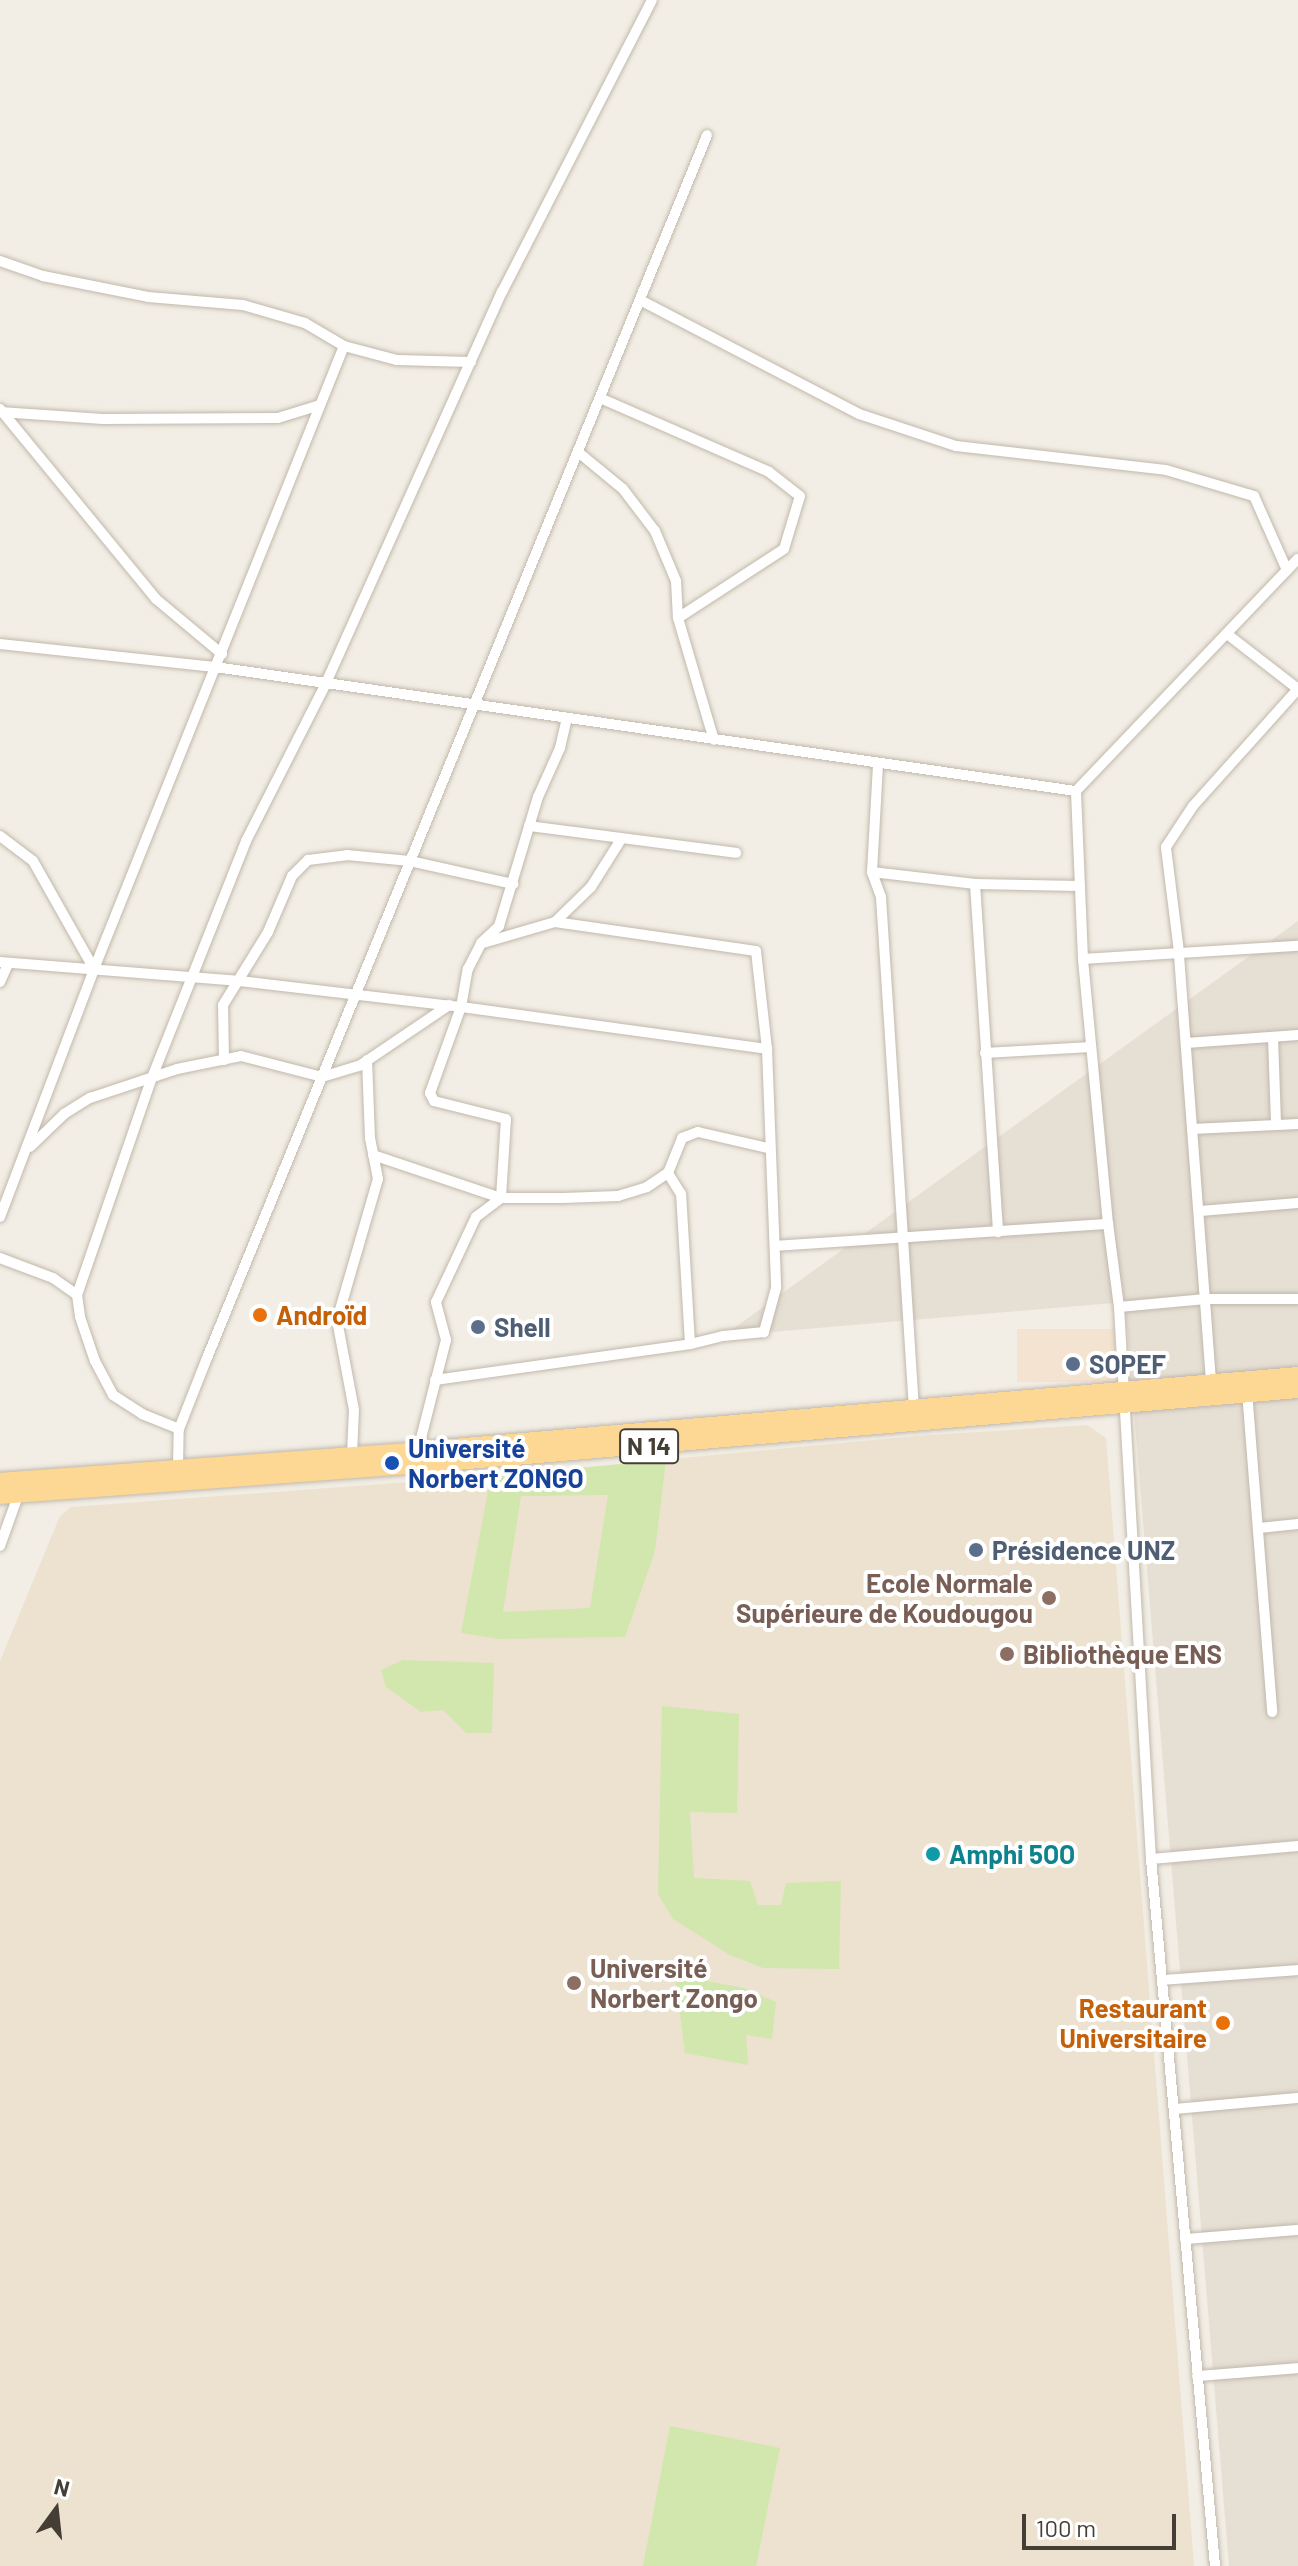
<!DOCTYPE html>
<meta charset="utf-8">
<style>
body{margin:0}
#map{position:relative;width:1298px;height:2566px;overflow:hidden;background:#f2eee5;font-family:Barlow,sans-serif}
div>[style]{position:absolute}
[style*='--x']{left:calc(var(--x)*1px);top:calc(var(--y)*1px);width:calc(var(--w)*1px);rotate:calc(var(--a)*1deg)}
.residential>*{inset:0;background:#e6dfd4}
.commercial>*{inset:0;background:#f4e3d0;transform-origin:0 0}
.education>*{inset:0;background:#ece2cf}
.green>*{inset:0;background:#d1e7ae}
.roads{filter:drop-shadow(0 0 2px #c1b8ab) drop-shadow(0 0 2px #c1b8ab)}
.minor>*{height:10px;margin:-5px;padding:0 5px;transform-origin:5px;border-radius:5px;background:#fff}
.primary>*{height:16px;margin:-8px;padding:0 8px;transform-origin:8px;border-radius:8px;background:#fdd894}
.dots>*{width:22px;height:22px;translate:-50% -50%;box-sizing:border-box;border:4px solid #fff;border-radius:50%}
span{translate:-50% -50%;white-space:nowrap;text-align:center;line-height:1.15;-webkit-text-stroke:8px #fff;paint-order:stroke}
.shield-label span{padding:2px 6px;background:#fff;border:2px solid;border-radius:6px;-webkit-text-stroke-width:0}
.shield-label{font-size:24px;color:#453e35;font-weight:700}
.food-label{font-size:26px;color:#c56008;font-weight:700}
.left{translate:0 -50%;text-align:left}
.right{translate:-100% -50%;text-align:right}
.service-label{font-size:26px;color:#4e5e75;font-weight:700}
.transit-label{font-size:26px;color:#164399;font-weight:700}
.education-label{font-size:26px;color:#785e54;font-weight:700}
.culture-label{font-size:26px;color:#0d838f;font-weight:700}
.north{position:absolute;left:16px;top:2470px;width:80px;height:80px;-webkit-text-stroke:6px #fff;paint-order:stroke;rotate:15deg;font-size:22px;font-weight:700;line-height:32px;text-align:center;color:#453e35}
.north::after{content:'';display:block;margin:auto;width:28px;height:36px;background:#453e35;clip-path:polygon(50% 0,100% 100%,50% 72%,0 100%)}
.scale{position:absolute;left:1022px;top:2514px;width:154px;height:36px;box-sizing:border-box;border:4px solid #453e35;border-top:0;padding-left:10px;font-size:24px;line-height:28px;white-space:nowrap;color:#453e35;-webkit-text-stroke:6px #fff;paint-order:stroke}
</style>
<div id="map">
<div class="residential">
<i style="clip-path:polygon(1298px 921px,1298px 2566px,1229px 2566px,1125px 1302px,723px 1336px)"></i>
</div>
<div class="commercial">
<i style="left:1115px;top:1329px;width:53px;height:98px;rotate:90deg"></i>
</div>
<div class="education">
<i style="clip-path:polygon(1087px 1425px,1106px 1438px,1194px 2566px,0 2566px,0 1661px,60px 1516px,71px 1507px,491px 1476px,917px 1436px)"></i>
</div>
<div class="green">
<i style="clip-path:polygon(evenodd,666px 1460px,655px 1551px,625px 1637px,499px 1639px,461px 1633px,491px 1476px,666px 1460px,608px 1495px,590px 1608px,503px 1612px,521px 1496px,608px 1495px)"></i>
<i style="clip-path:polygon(403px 1660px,494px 1663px,492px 1733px,466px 1733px,443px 1710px,421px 1712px,386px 1687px,381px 1670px)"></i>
<i style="clip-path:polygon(662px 1706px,739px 1714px,737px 1813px,690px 1812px,694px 1878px,750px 1881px,758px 1905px,781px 1905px,786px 1883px,841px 1881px,839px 1969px,763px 1968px,730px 1955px,673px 1919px,658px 1894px)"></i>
<i style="clip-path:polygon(675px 1975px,744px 1988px,776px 2002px,772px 2039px,746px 2035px,748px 2065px,685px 2053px)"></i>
<i style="clip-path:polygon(670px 2426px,780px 2448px,756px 2566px,643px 2566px)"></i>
</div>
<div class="roads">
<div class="minor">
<i style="--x:0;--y:261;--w:46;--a:19.2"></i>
<i style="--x:43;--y:276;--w:107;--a:11.3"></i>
<i style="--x:148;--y:297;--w:95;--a:4.8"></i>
<i style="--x:243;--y:305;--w:65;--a:16.2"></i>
<i style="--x:305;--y:323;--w:45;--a:30.5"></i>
<i style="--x:344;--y:346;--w:55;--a:14.8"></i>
<i style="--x:397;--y:360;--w:74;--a:1.5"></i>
<i style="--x:640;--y:300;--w:247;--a:27.5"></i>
<i style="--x:859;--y:414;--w:102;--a:18.3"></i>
<i style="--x:956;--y:446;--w:211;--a:6.5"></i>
<i style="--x:1166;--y:470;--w:92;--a:16.5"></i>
<i style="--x:1254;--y:496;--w:81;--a:66"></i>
<i style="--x:600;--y:398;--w:184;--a:23.6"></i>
<i style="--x:769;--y:472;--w:39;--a:38"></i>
<i style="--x:800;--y:496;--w:55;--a:106.8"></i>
<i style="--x:784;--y:549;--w:126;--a:146.9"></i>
<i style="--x:0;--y:409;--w:246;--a:50.6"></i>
<i style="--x:156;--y:599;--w:86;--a:39.8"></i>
<i style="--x:0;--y:412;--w:103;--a:3.9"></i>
<i style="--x:103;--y:419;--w:175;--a:-0.3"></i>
<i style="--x:278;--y:418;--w:44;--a:-17.2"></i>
<i style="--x:578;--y:452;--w:58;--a:39.4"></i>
<i style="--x:623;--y:489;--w:53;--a:52.7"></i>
<i style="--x:655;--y:531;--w:54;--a:67.2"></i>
<i style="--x:676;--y:581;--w:37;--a:87"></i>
<i style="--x:678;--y:618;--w:127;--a:73.6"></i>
<i style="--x:0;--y:644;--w:216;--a:6.1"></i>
<i style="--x:215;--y:667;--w:870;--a:8.2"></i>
<i style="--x:529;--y:826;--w:209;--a:7.4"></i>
<i style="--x:0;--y:836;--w:41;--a:37.1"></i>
<i style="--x:33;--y:861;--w:124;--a:60.5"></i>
<i style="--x:872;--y:872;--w:107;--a:-86.8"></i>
<i style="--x:975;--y:884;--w:349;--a:86.2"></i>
<i style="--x:555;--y:922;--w:203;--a:8.2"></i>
<i style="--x:756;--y:951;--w:99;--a:83.6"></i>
<i style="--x:767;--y:1049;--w:239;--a:87.8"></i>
<i style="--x:776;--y:1288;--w:46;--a:105.3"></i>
<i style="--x:764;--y:1332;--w:41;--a:174.4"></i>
<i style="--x:723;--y:1336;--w:34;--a:166"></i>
<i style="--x:483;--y:943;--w:75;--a:-16.3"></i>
<i style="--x:555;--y:922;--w:50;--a:-44.2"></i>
<i style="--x:591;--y:887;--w:54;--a:-57.8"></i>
<i style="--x:1083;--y:959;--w:215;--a:-3.5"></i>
<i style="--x:0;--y:962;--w:241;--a:4.5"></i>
<i style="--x:240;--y:981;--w:223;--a:6.7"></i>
<i style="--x:461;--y:1007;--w:309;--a:7.8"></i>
<i style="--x:0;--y:982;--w:20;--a:-66"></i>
<i style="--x:1273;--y:1037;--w:88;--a:88"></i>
<i style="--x:1186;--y:1043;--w:112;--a:-4.1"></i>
<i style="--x:985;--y:1053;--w:106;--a:-3.2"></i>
<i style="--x:224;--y:1060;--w:55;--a:-91"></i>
<i style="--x:223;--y:1005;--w:86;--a:-58.3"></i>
<i style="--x:268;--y:932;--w:61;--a:-66.8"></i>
<i style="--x:292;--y:876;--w:23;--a:-45"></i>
<i style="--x:308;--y:860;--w:39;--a:-7"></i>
<i style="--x:347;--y:855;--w:63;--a:5.4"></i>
<i style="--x:410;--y:861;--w:106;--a:12.6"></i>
<i style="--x:1192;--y:1129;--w:106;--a:-2.7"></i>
<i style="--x:30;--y:1147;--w:47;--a:-44.1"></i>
<i style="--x:64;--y:1114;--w:31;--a:-32"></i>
<i style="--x:90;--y:1098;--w:92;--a:-18.4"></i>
<i style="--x:177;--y:1069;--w:65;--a:-11.5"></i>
<i style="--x:241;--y:1056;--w:84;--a:14.5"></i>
<i style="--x:322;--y:1077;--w:39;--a:-17"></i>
<i style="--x:359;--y:1066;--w:109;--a:-34.1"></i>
<i style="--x:373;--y:1155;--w:135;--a:18.6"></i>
<i style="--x:501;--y:1198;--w:62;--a:0"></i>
<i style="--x:563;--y:1198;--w:55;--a:-2.1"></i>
<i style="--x:618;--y:1196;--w:30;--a:-17"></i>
<i style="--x:647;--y:1187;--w:25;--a:-34"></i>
<i style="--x:668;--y:1173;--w:38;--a:-68"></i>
<i style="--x:682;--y:1138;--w:17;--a:-21"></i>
<i style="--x:698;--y:1132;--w:72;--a:12.9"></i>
<i style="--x:1200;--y:1211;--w:98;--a:-4.7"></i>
<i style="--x:0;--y:1217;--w:265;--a:-69.2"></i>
<i style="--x:94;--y:969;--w:671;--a:-68.14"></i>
<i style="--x:775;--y:1246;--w:334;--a:-3.8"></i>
<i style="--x:0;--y:1258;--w:57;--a:20.7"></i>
<i style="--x:53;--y:1278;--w:29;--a:35"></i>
<i style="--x:77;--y:1295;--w:22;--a:82"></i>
<i style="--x:80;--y:1317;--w:46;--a:71.2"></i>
<i style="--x:95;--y:1361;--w:38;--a:62"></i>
<i style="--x:113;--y:1395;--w:35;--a:33"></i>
<i style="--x:142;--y:1414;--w:40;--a:22"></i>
<i style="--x:77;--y:1295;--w:227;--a:-71"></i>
<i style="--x:151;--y:1080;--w:257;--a:-68.3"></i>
<i style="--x:246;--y:841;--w:177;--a:-63.1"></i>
<i style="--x:326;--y:683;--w:429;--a:-65.8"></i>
<i style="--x:502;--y:292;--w:328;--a:-62.8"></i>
<i style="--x:1119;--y:1307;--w:87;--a:-5.3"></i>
<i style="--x:1206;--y:1299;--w:92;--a:0"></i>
<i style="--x:435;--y:1380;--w:258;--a:-8"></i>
<i style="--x:690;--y:1344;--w:150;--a:-93.4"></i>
<i style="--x:681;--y:1194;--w:25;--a:-122"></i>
<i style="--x:1211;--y:1381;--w:430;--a:-94.3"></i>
<i style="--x:1179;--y:952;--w:106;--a:-97.1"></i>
<i style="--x:1166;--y:847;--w:49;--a:-56.6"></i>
<i style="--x:1193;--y:806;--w:157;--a:-48.1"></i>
<i style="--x:1298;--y:689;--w:90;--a:-142.2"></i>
<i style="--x:1247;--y:1391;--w:322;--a:85.5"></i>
<i style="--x:914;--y:1409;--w:513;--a:-93.69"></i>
<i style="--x:881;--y:897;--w:27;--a:-110"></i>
<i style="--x:872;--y:872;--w:104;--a:6.6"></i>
<i style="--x:975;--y:884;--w:104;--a:1.1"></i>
<i style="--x:418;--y:1450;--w:114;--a:-75.7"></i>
<i style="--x:446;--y:1340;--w:39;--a:-105"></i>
<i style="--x:436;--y:1302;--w:94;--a:-64.8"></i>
<i style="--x:476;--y:1217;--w:31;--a:-37"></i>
<i style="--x:501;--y:1198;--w:79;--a:-86.4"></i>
<i style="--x:506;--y:1119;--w:74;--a:-166"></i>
<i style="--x:434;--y:1101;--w:9;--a:-117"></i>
<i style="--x:430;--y:1093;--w:91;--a:-70.2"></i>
<i style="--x:461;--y:1007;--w:39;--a:-80"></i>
<i style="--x:468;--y:969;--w:29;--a:-63"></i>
<i style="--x:481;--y:943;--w:25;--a:-43"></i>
<i style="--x:499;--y:926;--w:135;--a:-73.2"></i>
<i style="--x:538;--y:797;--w:54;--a:-65.8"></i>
<i style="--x:560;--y:748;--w:31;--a:-77"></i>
<i style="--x:352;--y:1454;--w:44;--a:-87.4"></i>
<i style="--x:354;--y:1410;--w:92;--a:-100.7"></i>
<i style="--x:337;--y:1320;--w:147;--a:-73.8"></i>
<i style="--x:378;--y:1179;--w:42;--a:-101"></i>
<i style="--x:370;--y:1138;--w:78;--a:-92.2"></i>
<i style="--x:178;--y:1468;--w:39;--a:-89"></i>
<i style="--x:179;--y:1429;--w:76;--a:-68.5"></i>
<i style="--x:207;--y:1358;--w:1321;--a:-67.76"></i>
<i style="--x:1259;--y:1528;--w:39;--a:-6"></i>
<i style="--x:0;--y:1546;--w:56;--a:-70.3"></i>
<i style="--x:1151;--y:1859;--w:148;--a:-5.1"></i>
<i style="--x:1162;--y:1980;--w:136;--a:-4.2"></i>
<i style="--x:1174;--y:2109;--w:124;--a:-5.1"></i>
<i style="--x:1185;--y:2239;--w:113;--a:-4.6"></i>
<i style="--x:1197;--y:2376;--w:101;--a:-4.5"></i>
<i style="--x:1215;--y:2566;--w:710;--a:-95.17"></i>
<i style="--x:1151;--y:1859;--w:553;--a:-93.32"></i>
<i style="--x:1119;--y:1307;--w:84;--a:-97.5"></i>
<i style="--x:1108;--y:1224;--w:266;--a:-95.4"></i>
<i style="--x:1083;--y:959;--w:168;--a:-92.4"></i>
<i style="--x:1076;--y:791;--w:321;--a:-46.3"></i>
</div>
<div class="primary">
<i style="--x:0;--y:1481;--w:419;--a:-4.2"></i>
<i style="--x:418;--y:1450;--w:883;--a:-4.87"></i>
<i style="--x:0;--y:1496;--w:422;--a:-4.2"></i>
<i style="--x:421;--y:1465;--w:880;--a:-4.89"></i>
</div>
</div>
<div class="dots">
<i style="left:260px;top:1315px;background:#e8710a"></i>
<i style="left:478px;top:1327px;background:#5c6f8a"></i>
<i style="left:1073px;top:1364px;background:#5c6f8a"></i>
<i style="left:392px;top:1463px;background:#1a4fb4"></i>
<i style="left:976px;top:1550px;background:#5c6f8a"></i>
<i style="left:1049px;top:1598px;background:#8d6e63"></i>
<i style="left:1007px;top:1654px;background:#8d6e63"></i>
<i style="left:933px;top:1854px;background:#0f9aa8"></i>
<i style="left:574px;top:1983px;background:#8d6e63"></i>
<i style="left:1223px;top:2023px;background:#e8710a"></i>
</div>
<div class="shield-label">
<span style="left:649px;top:1446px">N 14</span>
</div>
<div class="food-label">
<span class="left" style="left:276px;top:1315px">Androïd</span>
<span class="right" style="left:1207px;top:2023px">Restaurant<br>Universitaire</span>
</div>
<div class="service-label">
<span class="left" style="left:494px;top:1327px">Shell</span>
<span class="left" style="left:1089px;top:1364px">SOPEF</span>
<span class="left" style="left:992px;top:1550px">Présidence UNZ</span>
</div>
<div class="transit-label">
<span class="left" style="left:408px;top:1463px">Université<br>Norbert ZONGO</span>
</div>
<div class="education-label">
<span class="right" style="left:1033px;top:1598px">Ecole Normale<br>Supérieure de Koudougou</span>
<span class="left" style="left:1023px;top:1654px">Bibliothèque ENS</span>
<span class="left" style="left:590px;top:1983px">Université<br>Norbert Zongo</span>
</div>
<div class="culture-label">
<span class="left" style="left:949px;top:1854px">Amphi 5OO</span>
</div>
<div class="north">N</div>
<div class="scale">100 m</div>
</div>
